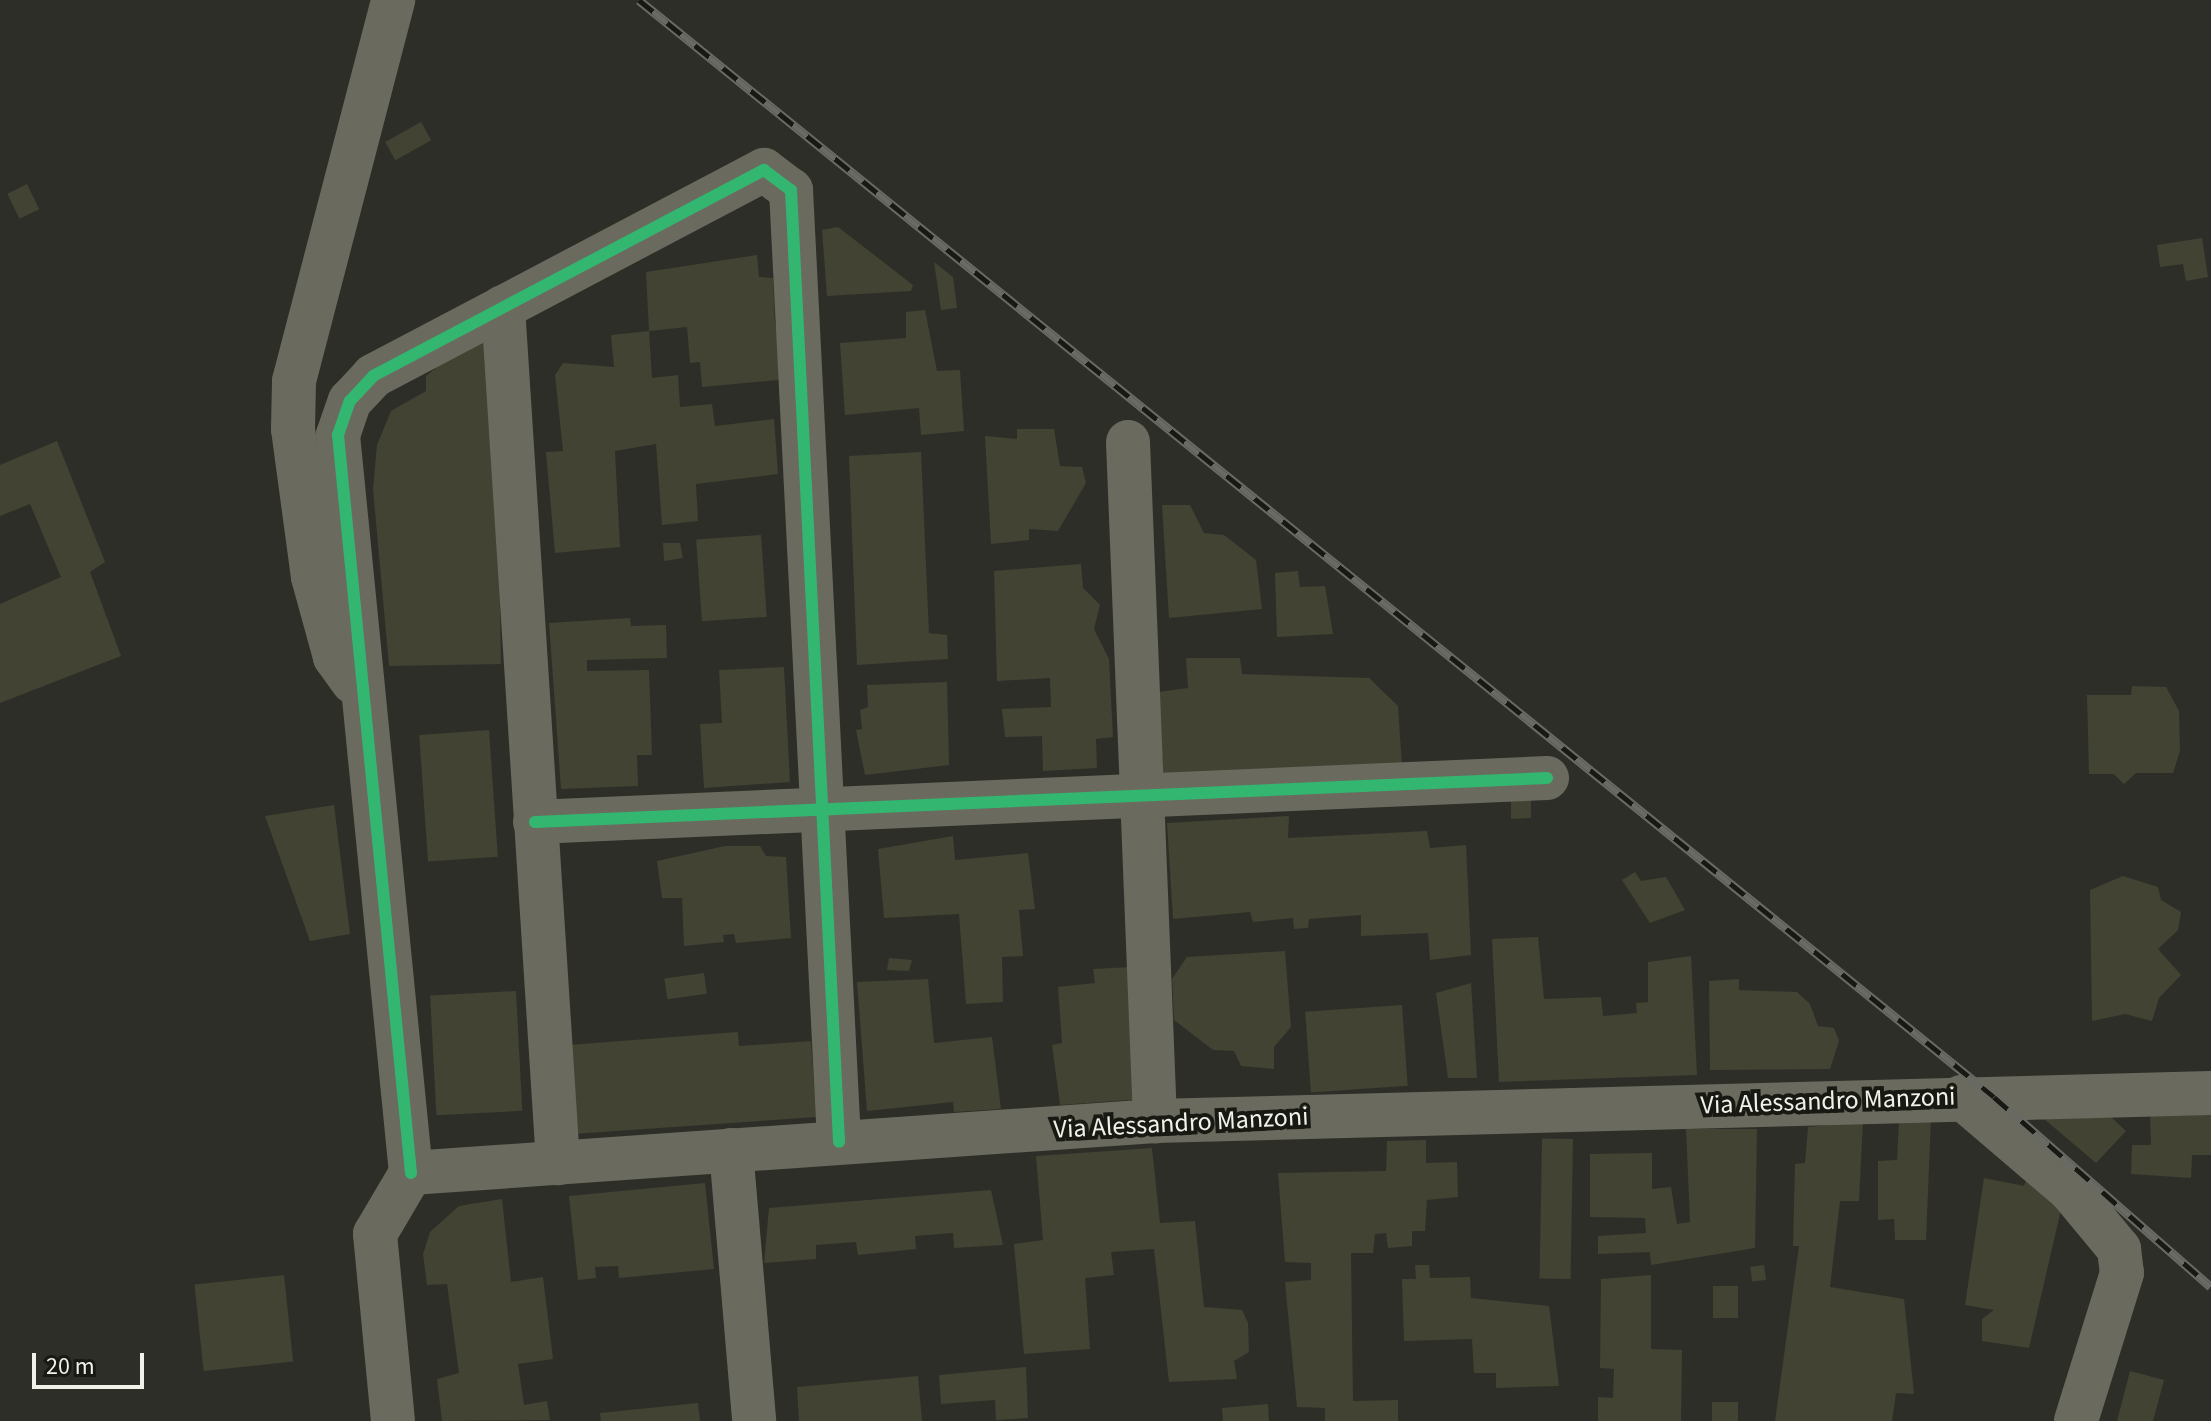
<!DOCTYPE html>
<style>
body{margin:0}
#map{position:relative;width:2211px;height:1421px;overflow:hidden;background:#2e2e28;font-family:"Source Sans 3",sans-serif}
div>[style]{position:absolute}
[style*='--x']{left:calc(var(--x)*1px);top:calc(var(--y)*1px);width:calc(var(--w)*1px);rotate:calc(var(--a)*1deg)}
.building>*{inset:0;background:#424333;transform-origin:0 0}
.minor>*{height:44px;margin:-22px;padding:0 22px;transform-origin:22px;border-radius:22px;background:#6a6a5f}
.major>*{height:44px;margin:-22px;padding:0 22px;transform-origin:22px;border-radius:22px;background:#6a6a5e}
.rail>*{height:9px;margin-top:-4.5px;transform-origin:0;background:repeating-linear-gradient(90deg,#191913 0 18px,#6a6a64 0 36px);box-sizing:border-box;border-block:2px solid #6a6a64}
.cycleway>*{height:12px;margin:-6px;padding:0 6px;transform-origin:6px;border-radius:6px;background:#33b770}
span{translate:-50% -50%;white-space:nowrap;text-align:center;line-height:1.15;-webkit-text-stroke:8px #191913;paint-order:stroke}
.street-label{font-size:26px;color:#f0f1e8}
.scale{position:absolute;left:32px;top:1353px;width:112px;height:36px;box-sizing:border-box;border:4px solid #f0f1e8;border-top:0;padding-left:10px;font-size:24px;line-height:28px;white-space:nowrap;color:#f0f1e8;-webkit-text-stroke:6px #191913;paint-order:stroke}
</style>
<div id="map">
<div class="building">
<i style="left:421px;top:122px;width:21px;height:41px;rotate:61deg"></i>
<i style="left:27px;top:184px;width:28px;height:22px;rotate:64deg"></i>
<i style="clip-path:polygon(838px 227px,913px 285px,911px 291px,827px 296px,822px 230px)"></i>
<i style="clip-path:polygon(2202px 238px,2208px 277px,2186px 281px,2183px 264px,2160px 267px,2157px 245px)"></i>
<i style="clip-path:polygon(757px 255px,759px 277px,773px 278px,775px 325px,783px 323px,779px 380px,702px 387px,700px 362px,690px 363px,687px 327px,649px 331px,646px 272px)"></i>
<i style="clip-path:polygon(934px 262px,953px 277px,957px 308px,941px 310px)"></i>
<i style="clip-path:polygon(925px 310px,937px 371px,960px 370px,964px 431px,921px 435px,919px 408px,845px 415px,840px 343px,906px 338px,906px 312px)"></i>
<i style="clip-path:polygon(649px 331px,652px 378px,678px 375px,680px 407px,712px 404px,715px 426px,774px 419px,778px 474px,696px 484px,698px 521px,662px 525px,656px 444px,615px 451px,620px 547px,555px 553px,546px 452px,563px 451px,555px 375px,563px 363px,614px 367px,611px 335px)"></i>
<i style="clip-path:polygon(495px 336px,501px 664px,389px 666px,373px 489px,377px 445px,391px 411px,426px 391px,426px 376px,450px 356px)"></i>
<i style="clip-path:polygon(1017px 429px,1054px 429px,1060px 466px,1082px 467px,1086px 483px,1058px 531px,1029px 529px,1029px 540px,991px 544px,985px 436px,1017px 439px)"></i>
<i style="clip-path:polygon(57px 441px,105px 562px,90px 572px,121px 656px,0 703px,0 604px,61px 577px,30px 504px,0 516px,0 465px)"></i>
<i style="clip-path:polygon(921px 452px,929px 633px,947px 635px,948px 659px,857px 665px,849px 456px)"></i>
<i style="clip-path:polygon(1162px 505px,1190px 505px,1204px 533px,1224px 535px,1256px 560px,1262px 609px,1169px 618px)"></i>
<i style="left:761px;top:535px;width:82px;height:65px;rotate:86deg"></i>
<i style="clip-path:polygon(663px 543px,680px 543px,683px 558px,664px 561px)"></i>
<i style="clip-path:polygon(1081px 564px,1083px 588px,1100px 605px,1094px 629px,1109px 659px,1113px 737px,1096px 739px,1097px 768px,1043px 771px,1042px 736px,1005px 737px,1002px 709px,1051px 707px,1050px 678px,997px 681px,994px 571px)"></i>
<i style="clip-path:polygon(1298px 571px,1300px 587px,1325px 586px,1333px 634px,1277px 637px,1275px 573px)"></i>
<i style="clip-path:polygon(630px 618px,631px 626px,666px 625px,667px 658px,587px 660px,587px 671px,649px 670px,652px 755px,637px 755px,638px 786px,561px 789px,549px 623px)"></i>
<i style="clip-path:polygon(1186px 658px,1240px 658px,1242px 674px,1369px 678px,1398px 706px,1402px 766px,1163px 774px,1159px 692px,1188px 688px)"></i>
<i style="clip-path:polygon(784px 667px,790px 782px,704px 788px,700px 724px,722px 723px,719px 670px)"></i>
<i style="clip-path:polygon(947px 682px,949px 765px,865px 775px,856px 730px,862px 729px,860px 710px,868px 707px,867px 685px)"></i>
<i style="clip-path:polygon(2132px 686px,2166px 687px,2179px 711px,2180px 751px,2173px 773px,2136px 773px,2124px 784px,2114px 774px,2089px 774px,2087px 695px,2131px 695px)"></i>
<i style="left:489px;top:730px;width:127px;height:70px;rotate:86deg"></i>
<i style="clip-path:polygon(1531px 798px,1531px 818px,1511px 819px,1511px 800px)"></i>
<i style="clip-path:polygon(334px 805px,350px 934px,310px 941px,265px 816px)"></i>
<i style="clip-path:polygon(1289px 816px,1288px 838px,1427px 831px,1430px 848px,1466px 845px,1471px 955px,1430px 960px,1428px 933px,1361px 936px,1361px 915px,1309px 919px,1308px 928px,1294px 929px,1293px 918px,1253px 922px,1250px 912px,1173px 919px,1167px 823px)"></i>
<i style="clip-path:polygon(953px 836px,955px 860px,1028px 853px,1035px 909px,1019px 910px,1023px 956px,1002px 957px,1003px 1002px,966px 1004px,959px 914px,884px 918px,878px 849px)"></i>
<i style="clip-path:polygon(725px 846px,760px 846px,766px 856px,786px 857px,791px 938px,736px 943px,734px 934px,723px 935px,724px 942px,684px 946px,682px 898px,662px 898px,657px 861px)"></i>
<i style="clip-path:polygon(1635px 872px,1641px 881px,1666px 877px,1685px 910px,1650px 923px,1622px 880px)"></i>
<i style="clip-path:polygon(2123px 876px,2158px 887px,2161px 900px,2181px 912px,2178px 930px,2158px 949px,2181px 975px,2159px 998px,2152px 1021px,2125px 1014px,2092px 1021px,2090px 890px)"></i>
<i style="clip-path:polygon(1538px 937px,1544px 999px,1601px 997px,1603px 1016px,1637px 1013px,1636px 1003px,1648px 1002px,1648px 962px,1691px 956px,1697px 1075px,1499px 1082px,1492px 939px)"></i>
<i style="clip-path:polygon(1285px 951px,1291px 1027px,1274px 1047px,1274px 1069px,1241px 1066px,1234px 1051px,1213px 1050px,1174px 1020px,1172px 979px,1187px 957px)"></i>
<i style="clip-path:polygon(889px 958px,912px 960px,909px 971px,887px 970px)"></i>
<i style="clip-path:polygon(1133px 967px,1142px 1099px,1060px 1105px,1052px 1045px,1062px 1043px,1058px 987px,1095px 983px,1093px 969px)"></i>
<i style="left:704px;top:973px;width:21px;height:40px;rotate:82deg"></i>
<i style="clip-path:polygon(928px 979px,934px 1043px,992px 1037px,1001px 1109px,954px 1112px,953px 1102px,867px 1111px,857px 982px)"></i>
<i style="clip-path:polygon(1739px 979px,1739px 990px,1797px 992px,1810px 1004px,1818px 1026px,1834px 1028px,1839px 1041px,1830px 1069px,1710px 1070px,1709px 981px)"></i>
<i style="clip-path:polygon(1471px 983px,1477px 1078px,1448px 1078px,1436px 993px)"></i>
<i style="left:516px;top:991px;width:120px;height:86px;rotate:87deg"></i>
<i style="left:1402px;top:1005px;width:81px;height:97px;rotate:86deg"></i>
<i style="clip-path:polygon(738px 1032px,739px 1046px,811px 1041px,816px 1117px,573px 1134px,569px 1045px)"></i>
<i style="clip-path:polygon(2211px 1114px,2211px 1155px,2192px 1155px,2191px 1178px,2131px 1174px,2132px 1145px,2151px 1145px,2150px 1115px)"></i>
<i style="clip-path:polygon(2111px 1117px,2126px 1131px,2096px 1163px,2044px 1119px)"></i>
<i style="clip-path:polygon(1931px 1120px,1926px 1240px,1895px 1240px,1894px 1219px,1878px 1220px,1878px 1161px,1897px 1160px,1899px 1121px)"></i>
<i style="clip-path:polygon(1863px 1121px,1859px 1201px,1840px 1201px,1830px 1287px,1904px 1299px,1914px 1394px,1896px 1393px,1892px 1421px,1775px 1421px,1799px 1246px,1793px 1246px,1795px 1164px,1805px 1163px,1808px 1127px)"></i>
<i style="clip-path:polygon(1686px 1129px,1757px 1129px,1755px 1248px,1651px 1265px,1650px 1252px,1598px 1254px,1598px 1236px,1646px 1233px,1645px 1218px,1590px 1217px,1590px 1154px,1652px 1153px,1652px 1189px,1671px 1187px,1677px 1224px,1690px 1222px)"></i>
<i style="left:1573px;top:1139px;width:140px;height:31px;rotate:91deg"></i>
<i style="clip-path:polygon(1426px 1140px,1426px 1163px,1457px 1162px,1458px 1197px,1427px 1200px,1425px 1231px,1412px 1231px,1412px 1246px,1388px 1248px,1386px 1233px,1375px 1234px,1373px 1253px,1351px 1253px,1353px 1401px,1398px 1400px,1398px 1421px,1325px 1421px,1325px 1408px,1297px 1407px,1285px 1282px,1311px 1280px,1311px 1263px,1285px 1262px,1278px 1173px,1386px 1171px,1387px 1141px)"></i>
<i style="clip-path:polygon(1152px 1148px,1160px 1223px,1195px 1221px,1204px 1307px,1242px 1310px,1248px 1323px,1249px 1352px,1234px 1361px,1237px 1379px,1169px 1382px,1154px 1249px,1111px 1252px,1114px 1275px,1085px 1278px,1090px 1349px,1024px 1354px,1014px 1244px,1043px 1240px,1036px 1156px)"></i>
<i style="clip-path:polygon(2029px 1170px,2064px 1197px,2029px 1348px,1982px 1341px,1982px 1319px,1994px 1310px,1965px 1305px,1984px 1178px,2024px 1186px)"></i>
<i style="clip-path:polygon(705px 1183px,714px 1269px,619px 1278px,618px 1266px,595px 1267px,596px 1278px,578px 1280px,569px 1196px)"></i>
<i style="clip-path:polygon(991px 1190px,1003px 1245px,954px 1248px,953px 1233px,915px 1236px,916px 1249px,858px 1255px,856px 1242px,816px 1245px,816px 1259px,764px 1263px,769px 1208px)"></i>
<i style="clip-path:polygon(502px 1199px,511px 1282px,543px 1277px,553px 1359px,518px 1364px,524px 1405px,547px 1401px,550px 1420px,442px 1421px,437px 1379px,459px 1373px,447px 1284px,427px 1285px,423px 1254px,430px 1232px,459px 1206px)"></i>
<i style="clip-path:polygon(1415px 1265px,1429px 1265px,1430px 1278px,1470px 1277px,1471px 1298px,1549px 1306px,1559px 1386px,1496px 1388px,1496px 1373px,1474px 1373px,1472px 1339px,1404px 1341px,1402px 1279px,1416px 1279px)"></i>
<i style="left:1764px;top:1265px;width:15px;height:14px;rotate:82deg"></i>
<i style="left:284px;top:1275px;width:87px;height:90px;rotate:84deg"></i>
<i style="clip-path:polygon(1651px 1275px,1651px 1349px,1682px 1350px,1681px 1421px,1598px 1421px,1598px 1397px,1613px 1398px,1614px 1369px,1600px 1368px,1601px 1279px)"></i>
<i style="left:1738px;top:1286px;width:32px;height:25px;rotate:90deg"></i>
<i style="clip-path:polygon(1026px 1367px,1028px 1418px,996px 1420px,995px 1400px,941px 1404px,939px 1375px)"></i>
<i style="clip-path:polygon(2130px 1371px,2164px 1380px,2153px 1421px,2117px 1421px)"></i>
<i style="clip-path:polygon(918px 1376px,922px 1421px,799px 1421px,797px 1387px)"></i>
<i style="left:1712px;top:1402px;width:26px;height:19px"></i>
<i style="clip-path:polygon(698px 1403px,700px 1421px,601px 1421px,600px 1413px)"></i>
<i style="clip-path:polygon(1268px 1404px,1269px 1421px,1223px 1421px,1222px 1408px)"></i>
</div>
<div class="minor">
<i style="--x:503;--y:307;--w:858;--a:86.32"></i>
<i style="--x:1128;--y:442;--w:680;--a:87.72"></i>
<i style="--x:353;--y:682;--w:31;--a:-126"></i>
<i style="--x:335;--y:657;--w:83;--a:-105.4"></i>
<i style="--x:313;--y:577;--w:149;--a:-97.7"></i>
<i style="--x:293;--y:429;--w:48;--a:-88.8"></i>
<i style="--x:294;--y:381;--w:394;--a:-75.4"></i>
<i style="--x:535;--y:822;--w:1013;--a:-2.49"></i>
<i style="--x:1961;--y:1097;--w:143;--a:40.5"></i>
<i style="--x:2070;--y:1190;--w:77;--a:50.3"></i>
<i style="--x:2119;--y:1249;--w:24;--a:83"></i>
<i style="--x:2122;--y:1273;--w:155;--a:107.3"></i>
<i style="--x:731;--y:1150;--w:272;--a:85.1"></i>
<i style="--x:411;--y:1173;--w:742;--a:-95.65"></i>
<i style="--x:338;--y:435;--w:36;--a:-71"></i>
<i style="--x:350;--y:401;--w:34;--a:-47"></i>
<i style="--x:373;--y:376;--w:442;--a:-27.8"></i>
<i style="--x:764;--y:170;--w:34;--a:37"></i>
<i style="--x:791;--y:190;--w:953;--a:87.11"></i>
</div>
<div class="major">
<i style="--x:393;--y:1421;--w:188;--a:-95.5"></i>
<i style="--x:375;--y:1234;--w:71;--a:-59.5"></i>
<i style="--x:411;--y:1173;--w:746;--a:-4"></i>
<i style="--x:1155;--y:1121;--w:1056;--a:-1.52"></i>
</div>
<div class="rail">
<i style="--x:639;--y:0;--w:1743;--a:38.99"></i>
<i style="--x:1994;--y:1097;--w:288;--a:41.2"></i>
</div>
<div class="cycleway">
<i style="--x:535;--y:822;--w:1013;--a:-2.49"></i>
<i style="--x:411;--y:1173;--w:742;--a:-95.65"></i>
<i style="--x:338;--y:435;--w:36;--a:-71"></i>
<i style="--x:350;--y:401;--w:34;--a:-47"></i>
<i style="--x:373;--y:376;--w:442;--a:-27.8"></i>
<i style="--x:764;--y:170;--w:34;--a:37"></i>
<i style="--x:791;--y:190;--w:953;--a:87.11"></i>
</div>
<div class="street-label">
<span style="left:1828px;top:1101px;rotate:-2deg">Via Alessandro Manzoni</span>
<span style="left:1181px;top:1123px;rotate:-3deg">Via Alessandro Manzoni</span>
</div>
<div class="scale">20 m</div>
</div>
